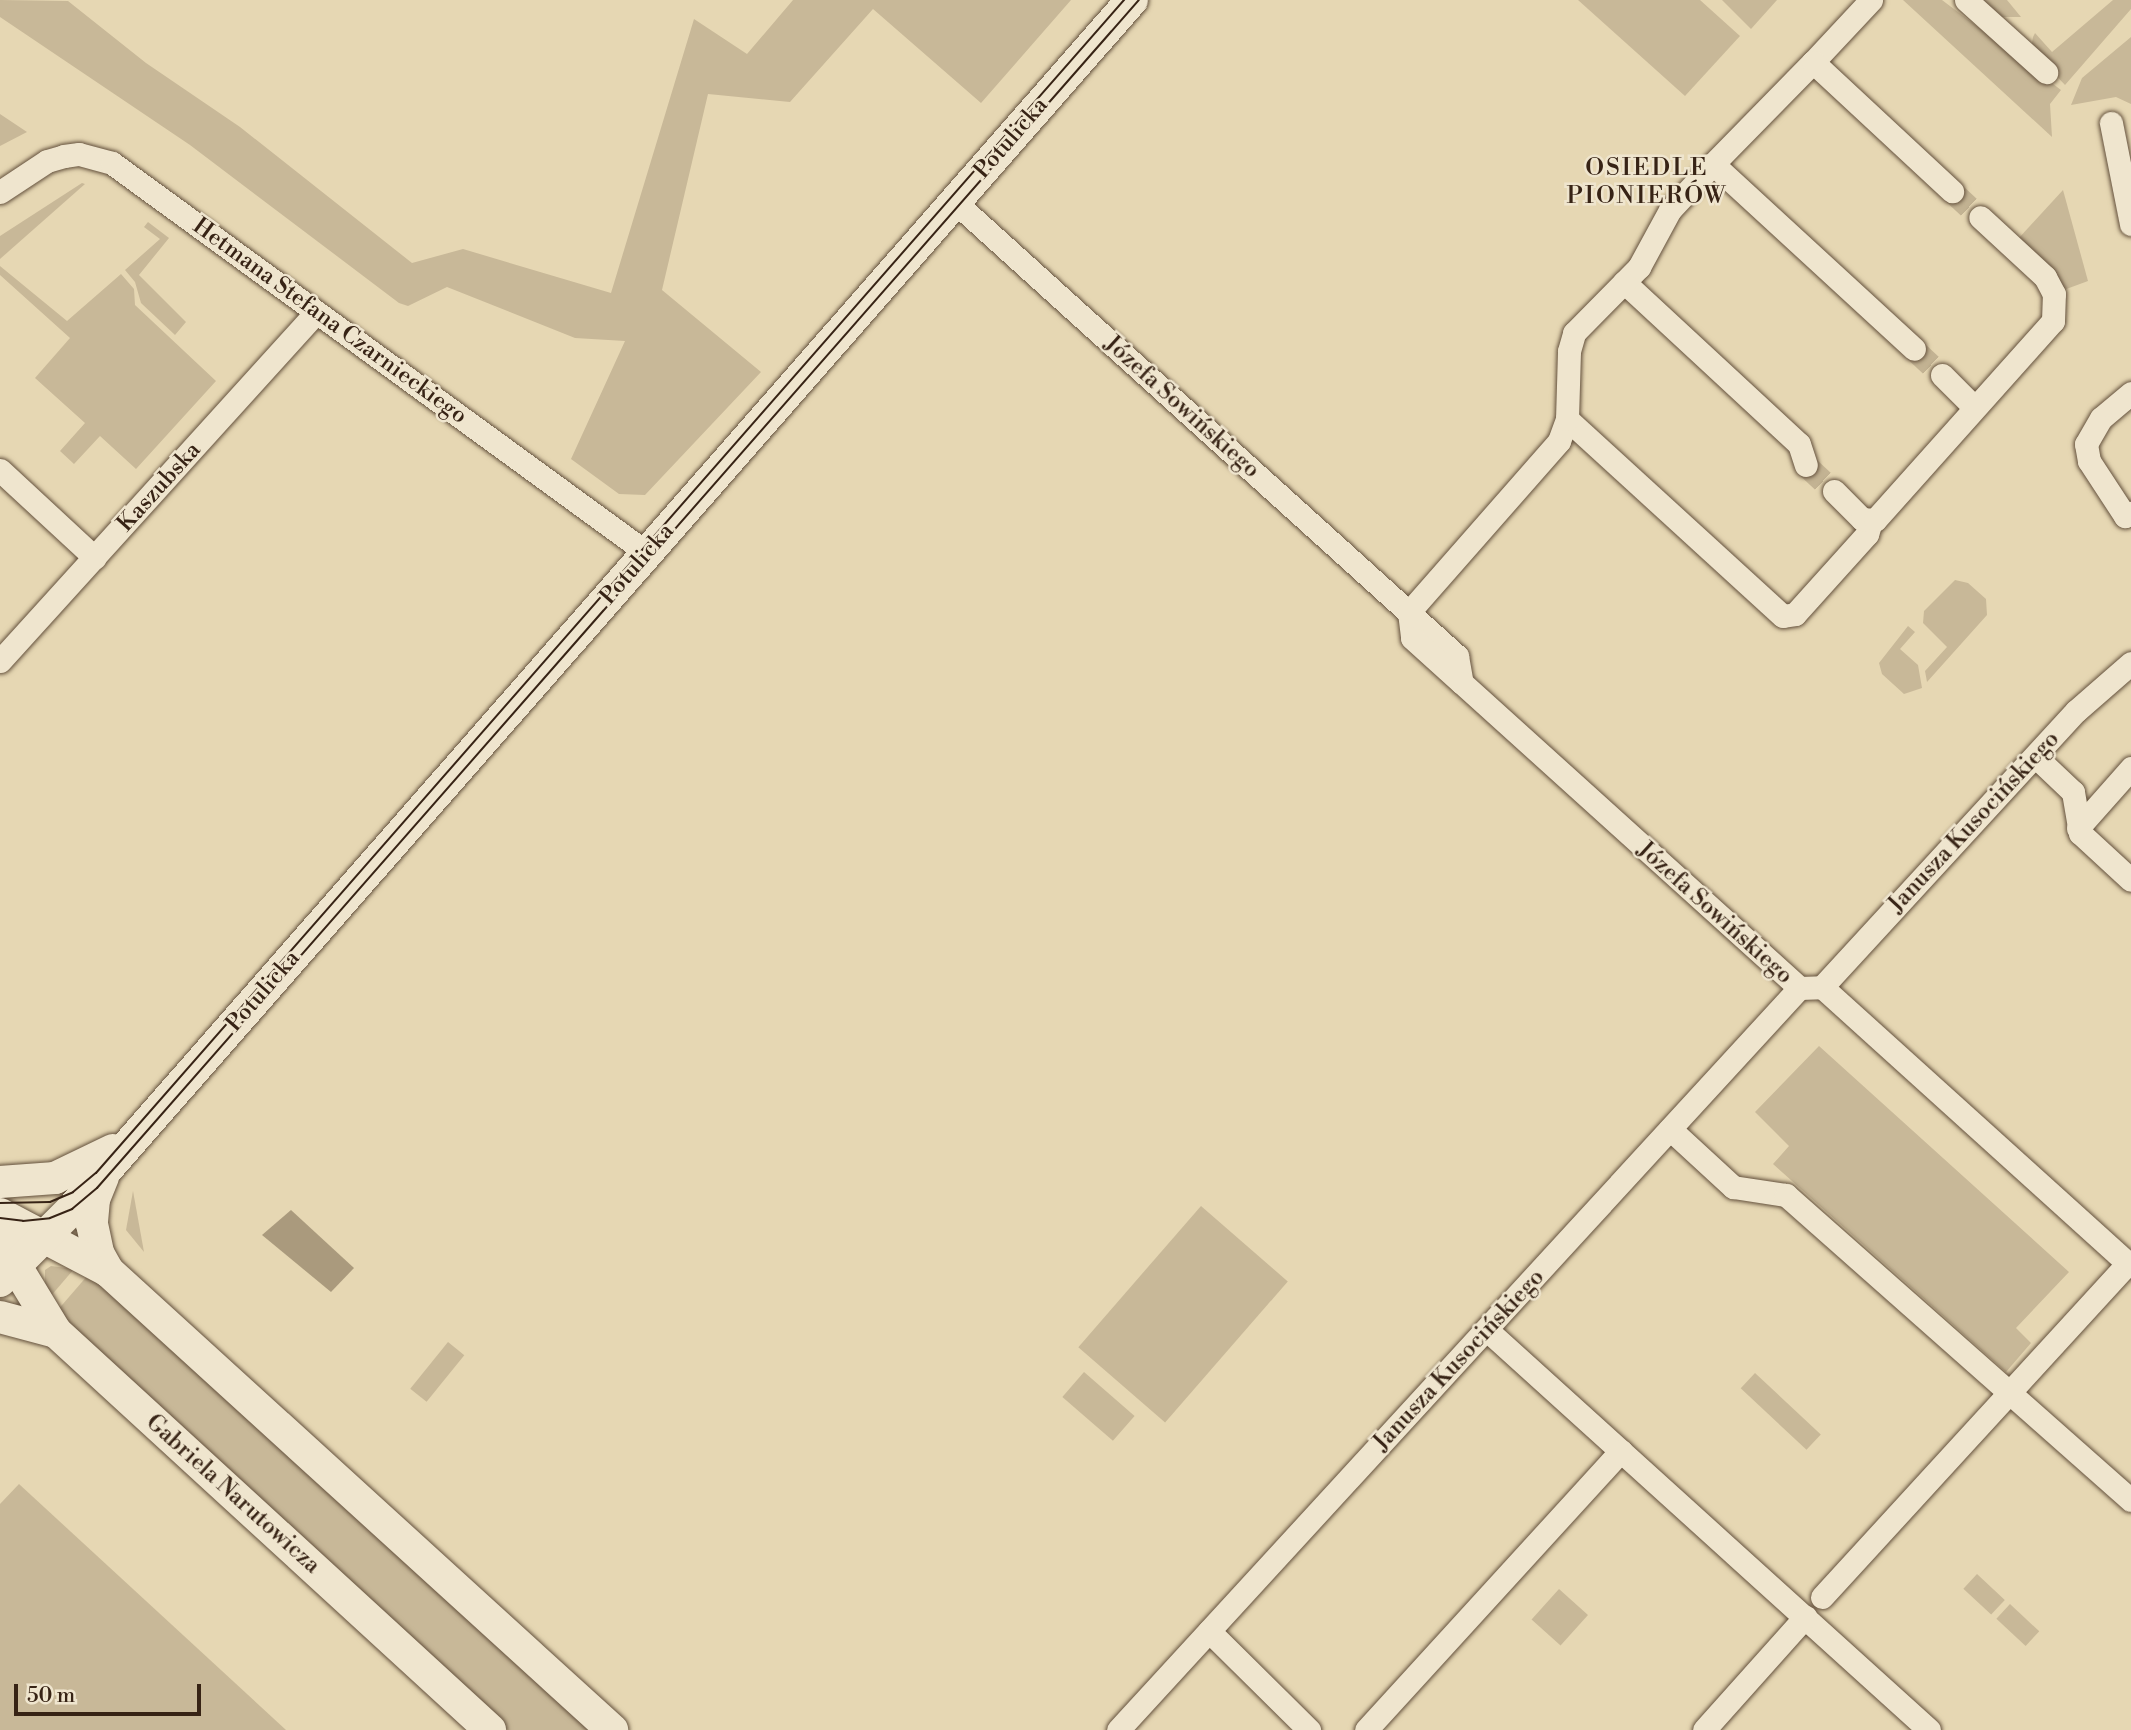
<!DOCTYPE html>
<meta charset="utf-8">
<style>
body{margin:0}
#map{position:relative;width:2131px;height:1730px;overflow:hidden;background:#e6d7b3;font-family:"Libre Bodoni",serif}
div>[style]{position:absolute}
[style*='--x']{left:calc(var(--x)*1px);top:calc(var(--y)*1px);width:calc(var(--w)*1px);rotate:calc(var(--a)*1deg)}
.green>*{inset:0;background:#c8b898;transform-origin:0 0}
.water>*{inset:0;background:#aa9a7d}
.street-tunnel>*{height:23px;margin-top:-11.5px;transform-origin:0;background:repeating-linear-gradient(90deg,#c3b393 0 23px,transparent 0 34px)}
.roads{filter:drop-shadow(0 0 2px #63503c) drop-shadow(0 0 2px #63503c)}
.street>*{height:23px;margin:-11.5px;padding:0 11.5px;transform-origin:11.5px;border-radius:11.5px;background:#efe5ce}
.secondary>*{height:32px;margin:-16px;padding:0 16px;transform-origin:16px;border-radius:16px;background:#efe5ce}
.tram>*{height:2px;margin:-1px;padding:0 1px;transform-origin:1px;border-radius:1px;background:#372315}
span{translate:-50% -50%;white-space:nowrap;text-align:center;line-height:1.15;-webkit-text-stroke:5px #efe5ce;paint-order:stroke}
.street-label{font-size:23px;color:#372315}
.neighbourhood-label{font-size:24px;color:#372315;letter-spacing:2px}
.scale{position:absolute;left:14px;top:1684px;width:187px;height:32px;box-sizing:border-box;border:4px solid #372315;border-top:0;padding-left:9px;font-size:21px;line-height:24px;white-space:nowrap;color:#372315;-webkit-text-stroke:5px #efe5ce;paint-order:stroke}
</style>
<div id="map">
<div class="green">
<i style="clip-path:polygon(0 0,68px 1px,146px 63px,240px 127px,412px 263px,463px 249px,611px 293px,694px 19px,747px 54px,793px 0,1071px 0,981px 103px,873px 9px,790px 102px,708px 94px,662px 290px,761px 372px,645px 495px,619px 494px,571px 459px,625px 341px,575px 338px,447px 287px,408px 306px,399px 303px,190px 145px,0 17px)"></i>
<i style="clip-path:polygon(1578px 0,1700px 0,1740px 36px,1685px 96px)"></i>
<i style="clip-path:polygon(1722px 0,1777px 0,1751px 29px)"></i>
<i style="clip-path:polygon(1903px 0,1942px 0,2061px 90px,2050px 104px,2052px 137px)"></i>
<i style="clip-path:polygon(1981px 0,2007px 0,2021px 17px,2001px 17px)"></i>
<i style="clip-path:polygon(2113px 0,2131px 0,2131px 9px,2065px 85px,2031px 49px,2033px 37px,2035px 33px,2052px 52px)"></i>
<i style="clip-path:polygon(2131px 37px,2131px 104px,2116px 97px,2071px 105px,2082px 78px)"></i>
<i style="clip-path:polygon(0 114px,27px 132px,0 146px)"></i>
<i style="clip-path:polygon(82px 183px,85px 184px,0 259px,0 236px)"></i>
<i style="clip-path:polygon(2063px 190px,2088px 281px,2061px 291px,2018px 239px)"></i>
<i style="clip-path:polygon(148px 222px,169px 238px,139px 275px,186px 322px,175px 335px,141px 303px,135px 282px,125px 270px,160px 239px,144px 227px)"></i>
<i style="clip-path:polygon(0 266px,67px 321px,121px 274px,134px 289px,135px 305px,216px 381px,136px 469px,100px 436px,74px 464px,60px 451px,85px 423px,35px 378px,70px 338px,0 275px)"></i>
<i style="clip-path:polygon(1955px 580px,1968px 583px,1986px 599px,1987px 615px,1927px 682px,1925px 671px,1947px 647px,1923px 623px,1924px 611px)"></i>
<i style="clip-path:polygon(1908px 626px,1915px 632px,1900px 649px,1918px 665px,1922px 688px,1904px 694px,1882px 674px,1879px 663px)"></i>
<i style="clip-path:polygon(1819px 1046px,2069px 1272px,2016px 1328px,2031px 1343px,2006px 1372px,1773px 1164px,1789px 1146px,1755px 1112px)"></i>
<i style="clip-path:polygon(133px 1191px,144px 1252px,126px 1230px)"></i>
<i style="left:1201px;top:1206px;width:115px;height:187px;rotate:41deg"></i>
<i style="clip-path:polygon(51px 1266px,74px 1269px,50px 1297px,45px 1282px,45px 1270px)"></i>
<i style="clip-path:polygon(88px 1275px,100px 1282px,590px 1730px,508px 1730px,65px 1324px,56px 1312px)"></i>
<i style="left:448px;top:1342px;width:21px;height:60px;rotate:39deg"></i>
<i style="left:1084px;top:1372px;width:67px;height:33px;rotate:41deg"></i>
<i style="left:1755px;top:1373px;width:90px;height:21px;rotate:43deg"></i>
<i style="clip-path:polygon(19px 1484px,286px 1730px,0 1730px,0 1504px)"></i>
<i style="left:1977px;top:1574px;width:38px;height:20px;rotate:43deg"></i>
<i style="left:1559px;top:1589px;width:39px;height:41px;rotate:42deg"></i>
<i style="left:2010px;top:1604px;width:40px;height:20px;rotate:43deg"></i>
</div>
<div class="water">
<i style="clip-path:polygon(291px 1210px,354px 1268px,331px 1292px,262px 1235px)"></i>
</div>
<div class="street-tunnel">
<i style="--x:1952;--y:191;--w:38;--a:43"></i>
<i style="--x:1914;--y:349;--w:38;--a:43"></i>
<i style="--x:1806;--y:465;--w:38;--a:43"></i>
</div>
<div class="roads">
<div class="street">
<i style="--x:1966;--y:0;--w:108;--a:42"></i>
<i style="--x:1813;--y:62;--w:85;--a:-46.9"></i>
<i style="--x:2111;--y:123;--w:103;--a:78.8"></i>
<i style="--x:1713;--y:164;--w:143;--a:-45.6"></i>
<i style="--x:1813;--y:62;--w:190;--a:42.9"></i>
<i style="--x:0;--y:192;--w:56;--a:-33.4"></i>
<i style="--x:47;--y:161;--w:18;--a:-16"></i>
<i style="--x:64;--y:156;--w:15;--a:-8"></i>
<i style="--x:79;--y:154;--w:34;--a:15"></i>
<i style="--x:112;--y:163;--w:662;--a:36.09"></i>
<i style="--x:955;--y:202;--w:677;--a:42.13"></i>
<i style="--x:1457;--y:656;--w:27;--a:80"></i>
<i style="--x:1624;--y:282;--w:238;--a:42.8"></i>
<i style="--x:1799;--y:444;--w:22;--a:72"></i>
<i style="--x:1942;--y:375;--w:44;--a:45"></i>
<i style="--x:2131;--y:393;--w:39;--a:140"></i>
<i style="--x:2101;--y:418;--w:30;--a:120"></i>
<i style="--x:2086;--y:444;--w:17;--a:80"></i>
<i style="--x:2089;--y:461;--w:66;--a:56.8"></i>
<i style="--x:2125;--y:516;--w:7;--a:-27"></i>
<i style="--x:1567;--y:419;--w:292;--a:42.4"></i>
<i style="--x:1783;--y:616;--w:12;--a:-9"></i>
<i style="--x:1795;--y:614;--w:108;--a:-48"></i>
<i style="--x:1867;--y:534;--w:13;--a:-72"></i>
<i style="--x:0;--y:470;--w:129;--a:42.8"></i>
<i style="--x:1834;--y:491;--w:40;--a:45"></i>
<i style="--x:1862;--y:519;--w:13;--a:4"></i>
<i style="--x:1875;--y:520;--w:267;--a:-48.2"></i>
<i style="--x:2053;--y:321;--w:27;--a:-88"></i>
<i style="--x:2054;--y:294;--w:19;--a:-118"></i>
<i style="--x:2045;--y:277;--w:88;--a:-137.3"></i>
<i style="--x:1409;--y:612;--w:26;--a:83"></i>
<i style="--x:1412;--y:638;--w:67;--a:42"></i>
<i style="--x:1462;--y:683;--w:455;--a:42.1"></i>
<i style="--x:1799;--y:988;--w:23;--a:-2"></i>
<i style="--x:1822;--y:987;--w:416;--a:42.1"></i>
<i style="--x:1409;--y:612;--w:227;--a:-48.7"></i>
<i style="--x:1559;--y:441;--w:23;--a:-70"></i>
<i style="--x:1567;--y:419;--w:68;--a:-88.3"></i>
<i style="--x:1569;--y:351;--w:19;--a:-74"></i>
<i style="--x:1574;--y:333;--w:93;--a:-45.4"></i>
<i style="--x:1639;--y:267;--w:65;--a:-61.5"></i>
<i style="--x:1670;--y:210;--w:63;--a:-46.9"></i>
<i style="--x:1713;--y:164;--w:273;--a:42.6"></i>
<i style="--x:0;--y:661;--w:471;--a:-47.8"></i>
<i style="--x:2036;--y:757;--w:51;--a:43.4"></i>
<i style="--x:2073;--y:792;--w:42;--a:80.3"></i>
<i style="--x:2080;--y:833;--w:69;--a:42.7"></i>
<i style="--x:2078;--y:828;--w:80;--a:-48.5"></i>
<i style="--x:1822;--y:987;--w:375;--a:-47.4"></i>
<i style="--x:2076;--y:711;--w:73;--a:-41.1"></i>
<i style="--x:1670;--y:1129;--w:86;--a:42.6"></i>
<i style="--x:1733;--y:1187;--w:54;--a:8.6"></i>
<i style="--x:1786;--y:1195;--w:460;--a:41.5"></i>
<i style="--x:1487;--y:1330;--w:596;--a:42.14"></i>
<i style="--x:1822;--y:1597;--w:453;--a:-47.5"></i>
<i style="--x:1209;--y:1631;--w:141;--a:44.7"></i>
<i style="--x:1118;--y:1730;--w:1007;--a:-47.45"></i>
<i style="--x:1366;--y:1730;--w:378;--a:-47.6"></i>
<i style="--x:1704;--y:1730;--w:152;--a:-48.2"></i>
</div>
<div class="secondary">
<i style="--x:103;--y:1177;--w:24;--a:112"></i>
<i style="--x:94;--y:1199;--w:25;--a:95"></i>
<i style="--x:92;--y:1224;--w:30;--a:78"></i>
<i style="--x:98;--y:1253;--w:21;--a:61"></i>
<i style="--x:0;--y:1182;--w:55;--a:-4.2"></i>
<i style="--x:55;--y:1178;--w:64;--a:-25.8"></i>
<i style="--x:0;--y:1214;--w:122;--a:27.8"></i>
<i style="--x:108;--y:1271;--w:682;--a:42.32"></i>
<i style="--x:0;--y:1240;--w:108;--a:58.7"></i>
<i style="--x:56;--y:1332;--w:589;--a:42.52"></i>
<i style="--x:0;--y:1281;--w:102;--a:-45"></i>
<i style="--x:72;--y:1209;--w:1608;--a:-48.76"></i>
<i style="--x:0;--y:1317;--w:58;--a:15"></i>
</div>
</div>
<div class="tram">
<i style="--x:0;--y:1203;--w:50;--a:-1.1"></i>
<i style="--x:50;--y:1202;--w:25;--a:-23"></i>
<i style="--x:73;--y:1192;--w:30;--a:-40"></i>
<i style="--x:96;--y:1173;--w:1560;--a:-48.77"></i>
<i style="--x:0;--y:1218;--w:23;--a:7"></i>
<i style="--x:23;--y:1221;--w:27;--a:-6"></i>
<i style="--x:50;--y:1218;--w:24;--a:-22"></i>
<i style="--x:72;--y:1209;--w:33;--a:-40"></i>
<i style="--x:97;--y:1188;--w:1580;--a:-48.75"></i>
</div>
<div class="street-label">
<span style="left:1011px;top:138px;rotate:-49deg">Potulicka</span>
<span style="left:330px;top:321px;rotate:36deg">Hetmana Stefana Czarnieckiego</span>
<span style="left:1182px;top:407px;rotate:42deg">Józefa Sowińskiego</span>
<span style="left:159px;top:487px;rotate:-48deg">Kaszubska</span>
<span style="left:637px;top:564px;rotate:-49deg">Potulicka</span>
<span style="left:1974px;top:822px;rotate:-47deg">Janusza Kusocińskiego</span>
<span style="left:1715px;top:913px;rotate:42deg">Józefa Sowińskiego</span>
<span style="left:263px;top:991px;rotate:-49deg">Potulicka</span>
<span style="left:1459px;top:1360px;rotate:-47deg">Janusza Kusocińskiego</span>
<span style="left:233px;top:1494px;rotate:42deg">Gabriela Narutowicza</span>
</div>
<div class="neighbourhood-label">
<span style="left:1647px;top:183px">OSIEDLE<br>PIONIERÓW</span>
</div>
<div class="scale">50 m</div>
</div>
